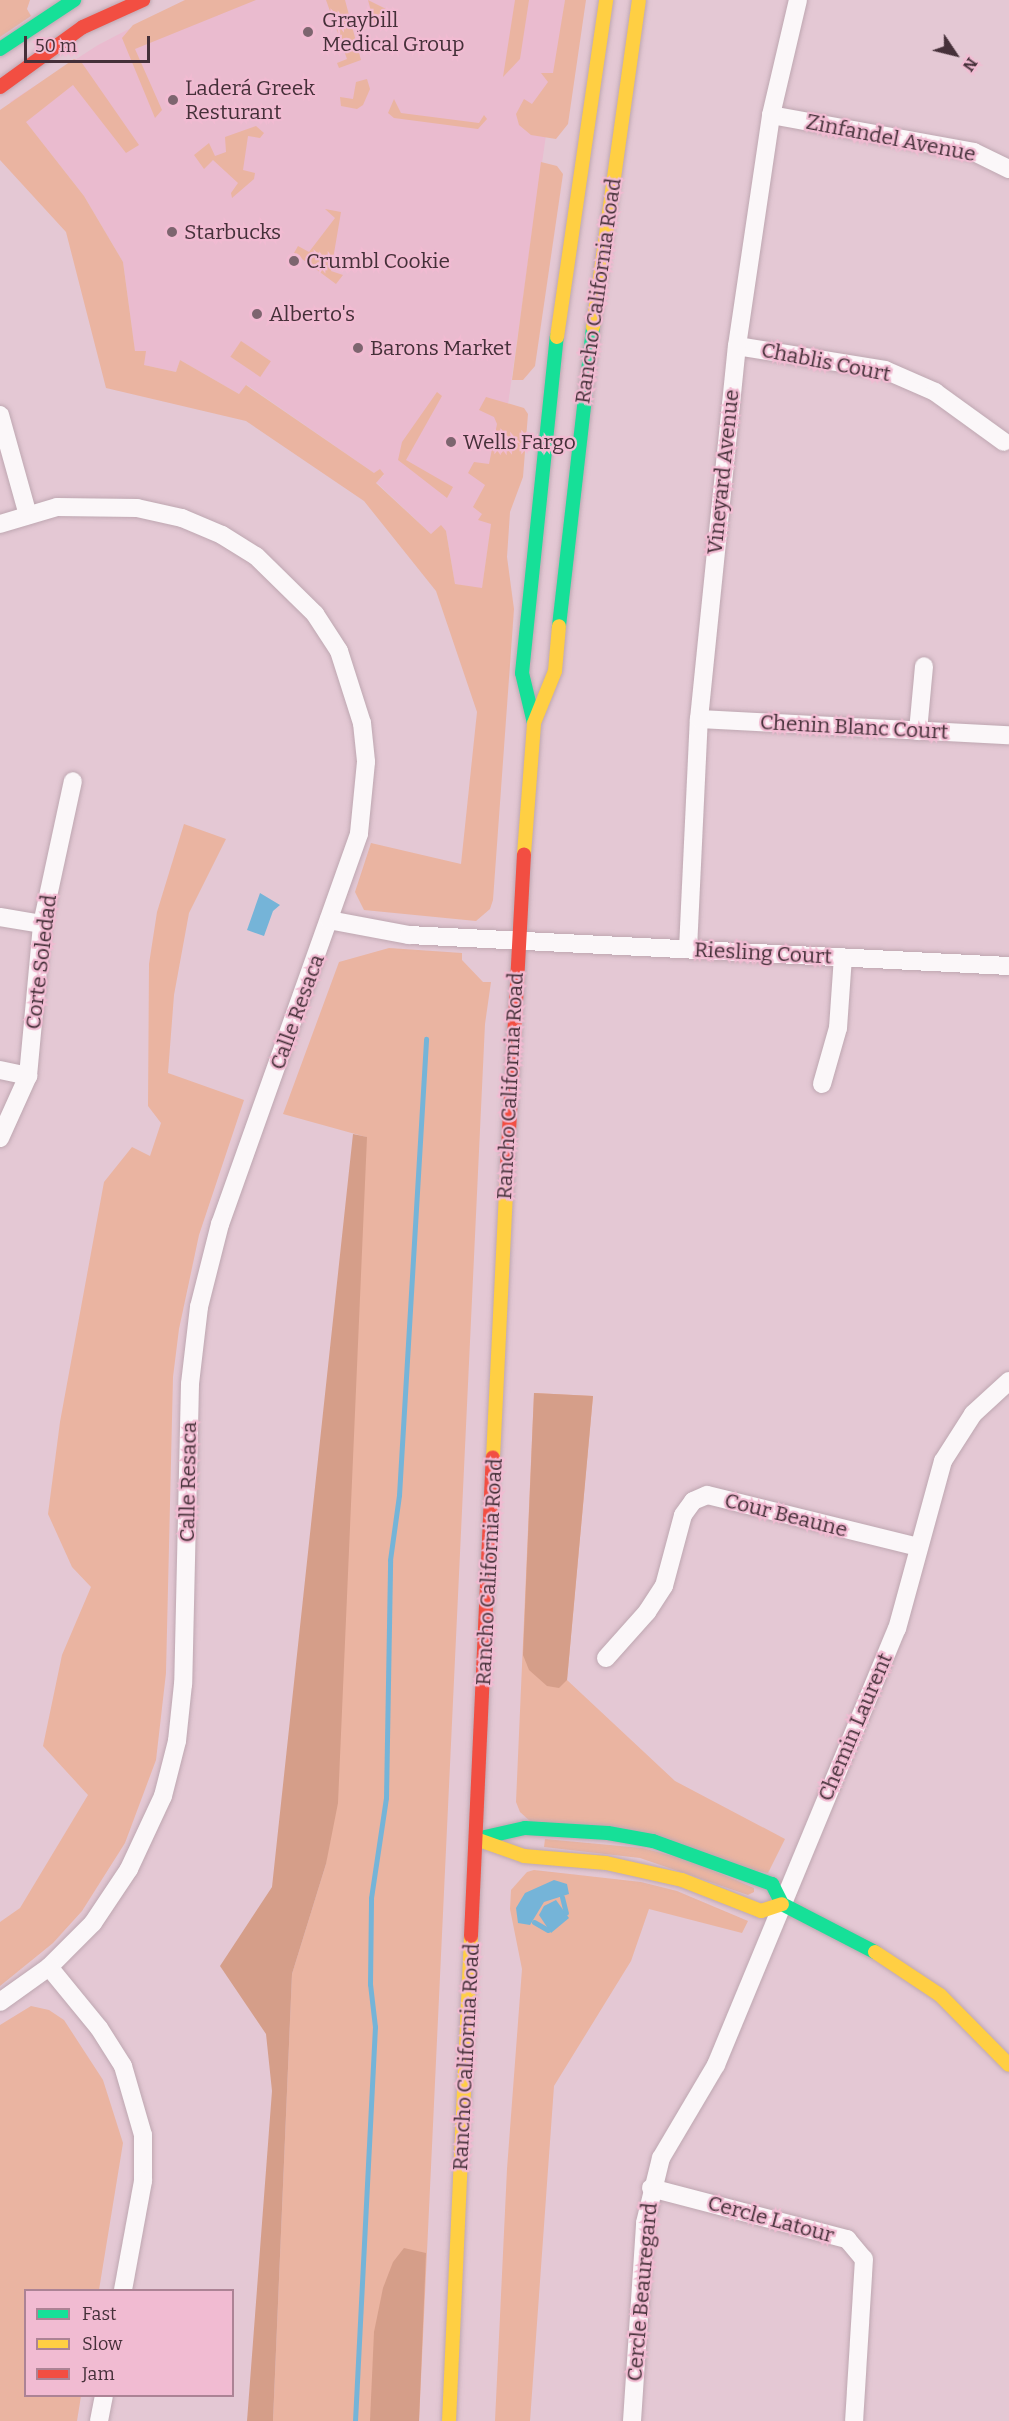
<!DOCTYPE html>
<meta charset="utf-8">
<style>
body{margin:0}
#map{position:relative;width:1009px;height:2421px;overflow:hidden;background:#e4c8d4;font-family:Bitter,serif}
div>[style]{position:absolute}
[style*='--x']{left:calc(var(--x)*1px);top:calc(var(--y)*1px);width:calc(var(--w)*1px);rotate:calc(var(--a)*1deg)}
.built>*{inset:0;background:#eabbcf}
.green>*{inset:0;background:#eab4a1;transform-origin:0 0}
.forest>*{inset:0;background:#d59e89}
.water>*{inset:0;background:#75b4d8}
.stream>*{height:5px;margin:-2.5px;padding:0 2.5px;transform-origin:2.5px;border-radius:2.5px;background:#75b4d8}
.roads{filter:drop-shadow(0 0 2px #bea7b1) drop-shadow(0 0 2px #bea7b1)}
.street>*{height:18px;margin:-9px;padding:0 9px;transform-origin:9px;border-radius:9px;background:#fbf7f9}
.fast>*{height:14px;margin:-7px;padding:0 7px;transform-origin:7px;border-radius:7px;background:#16e098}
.slow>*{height:14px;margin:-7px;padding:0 7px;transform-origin:7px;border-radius:7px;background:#ffcf43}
.jam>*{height:14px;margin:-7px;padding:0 7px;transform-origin:7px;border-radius:7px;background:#f24e42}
.dots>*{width:16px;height:16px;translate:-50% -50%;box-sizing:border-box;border:3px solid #f1bbd2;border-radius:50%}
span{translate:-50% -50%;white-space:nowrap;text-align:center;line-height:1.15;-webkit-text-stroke:4.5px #f1bbd2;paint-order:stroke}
.poi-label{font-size:21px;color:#453039}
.left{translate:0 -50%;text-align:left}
.street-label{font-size:21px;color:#453039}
.legend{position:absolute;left:24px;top:2289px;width:210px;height:108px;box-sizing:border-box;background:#f1bbd2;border:2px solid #ac8395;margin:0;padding:8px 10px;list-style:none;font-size:18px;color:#453039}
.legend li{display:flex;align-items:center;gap:12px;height:30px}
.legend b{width:30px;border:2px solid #ac8395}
.north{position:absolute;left:925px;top:24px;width:60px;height:60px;-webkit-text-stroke:4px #f1bbd2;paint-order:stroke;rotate:125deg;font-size:16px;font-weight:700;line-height:24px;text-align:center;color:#453039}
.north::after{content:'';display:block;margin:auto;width:21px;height:27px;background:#453039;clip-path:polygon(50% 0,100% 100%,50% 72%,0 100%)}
.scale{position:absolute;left:24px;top:36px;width:126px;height:27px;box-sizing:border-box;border:3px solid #453039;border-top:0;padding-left:8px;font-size:18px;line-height:21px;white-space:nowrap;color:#453039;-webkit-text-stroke:4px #f1bbd2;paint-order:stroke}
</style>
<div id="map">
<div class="built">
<i style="clip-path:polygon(185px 0,565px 0,482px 589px,455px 584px,446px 531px,431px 534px,376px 482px,384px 475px,374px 473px,247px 385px,239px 394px,180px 360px,176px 372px,144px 365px,135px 352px,123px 262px,84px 196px,10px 102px,98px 45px)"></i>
</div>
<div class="green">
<i style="clip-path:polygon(0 0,30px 0,27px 9px,31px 16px,0 37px)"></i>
<i style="clip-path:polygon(185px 0,256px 0,135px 49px,162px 110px,155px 118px,122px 38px,133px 25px)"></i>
<i style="clip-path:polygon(326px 0,345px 0,361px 60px,339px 68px,337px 63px,347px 59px)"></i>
<i style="clip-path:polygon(368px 0,386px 9px,382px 29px,375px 26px)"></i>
<i style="clip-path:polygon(515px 0,529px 0,520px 59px,503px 77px)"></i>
<i style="clip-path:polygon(565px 0,586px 0,568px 124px,556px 139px,531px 135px,519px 125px,516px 114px,524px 99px,532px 104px,548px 82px,541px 73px,553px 73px)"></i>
<i style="clip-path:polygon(74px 59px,82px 63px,139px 145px,126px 153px,73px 85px,26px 122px,84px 196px,123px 262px,135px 351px,146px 351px,144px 365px,176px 372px,180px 360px,239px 394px,246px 385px,374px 473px,380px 469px,384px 474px,376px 483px,431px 534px,441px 525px,446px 531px,455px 584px,482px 588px,491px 524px,478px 520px,482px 514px,473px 507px,485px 485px,468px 473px,474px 462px,489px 464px,497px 424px,494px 417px,479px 410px,486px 397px,524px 408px,528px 414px,523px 477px,510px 512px,507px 557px,514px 609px,493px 900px,490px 909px,476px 921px,364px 910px,355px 892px,371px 843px,461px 864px,477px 712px,436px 591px,364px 501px,246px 421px,106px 388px,66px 232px,0 160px,0 110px)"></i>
<i style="clip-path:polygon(367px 79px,370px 89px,363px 105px,357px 109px,341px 106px,340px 97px,353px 99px,356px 82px)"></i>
<i style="clip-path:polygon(394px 99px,401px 113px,479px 123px,484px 115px,487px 119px,478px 129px,394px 118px,388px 113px)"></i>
<i style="clip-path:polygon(256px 126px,264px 133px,260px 138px,248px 136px,243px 170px,255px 173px,254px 179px,232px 198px,231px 193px,238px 183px,213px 160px,204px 169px,194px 155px,209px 143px,215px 156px,226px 152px,225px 137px)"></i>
<i style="clip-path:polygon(541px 162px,557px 166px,563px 174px,535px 366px,523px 380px,512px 380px)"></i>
<i style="clip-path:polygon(325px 209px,341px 212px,331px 271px,343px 275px,336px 284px,294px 253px,298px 246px,309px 252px,335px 218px)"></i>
<i style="left:241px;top:341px;width:36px;height:19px;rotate:34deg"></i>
<i style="clip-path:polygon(437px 392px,442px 396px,406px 460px,453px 487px,447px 498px,398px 460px,402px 442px)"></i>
<i style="clip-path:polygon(184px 824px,226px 839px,189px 913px,174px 995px,168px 1073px,244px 1100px,199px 1235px,179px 1329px,173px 1377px,166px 1673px,156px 1760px,125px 1843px,82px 1911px,53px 1943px,0 1986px,0 1922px,20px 1908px,88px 1795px,43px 1746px,62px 1655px,91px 1587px,72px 1567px,48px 1514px,60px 1422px,104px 1182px,132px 1147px,150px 1156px,161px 1123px,148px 1106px,149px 964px,157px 912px)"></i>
<i style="clip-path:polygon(389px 948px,462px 953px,462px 960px,483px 982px,491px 982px,485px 1024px,419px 2421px,273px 2421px,292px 1974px,326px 1864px,366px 1137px,283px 1114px,339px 962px)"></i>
<i style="clip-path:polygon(534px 1393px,593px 1396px,567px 1680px,675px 1781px,785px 1839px,768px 1873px,531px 1822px,520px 1812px,516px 1802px)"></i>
<i style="clip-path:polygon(545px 1839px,642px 1848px,689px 1860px,754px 1888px,754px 1892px,748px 1895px,640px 1858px,544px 1847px)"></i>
<i style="clip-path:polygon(534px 1870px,641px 1882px,677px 1891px,748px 1921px,742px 1933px,649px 1909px,631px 1961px,554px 2086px,530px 2421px,495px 2421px,507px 2169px,522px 1969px,510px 1909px,511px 1890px,527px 1872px)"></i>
<i style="clip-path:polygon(31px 2006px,49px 2010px,64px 2020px,103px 2080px,123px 2143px,99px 2290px,26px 2290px,26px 2396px,81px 2396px,77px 2421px,0 2421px,0 2025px)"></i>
</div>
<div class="forest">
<i style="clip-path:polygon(353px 1134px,367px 1137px,338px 1803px,326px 1864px,292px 1974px,273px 2421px,247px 2421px,272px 2091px,266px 2034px,220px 1966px,272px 1887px)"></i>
<i style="clip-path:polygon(534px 1393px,593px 1396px,567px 1680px,559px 1688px,547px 1686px,529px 1670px,523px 1655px)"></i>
<i style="clip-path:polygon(404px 2248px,426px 2253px,419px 2421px,370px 2421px,374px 2332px,383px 2288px,393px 2262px)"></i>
</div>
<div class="water">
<i style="clip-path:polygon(260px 893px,280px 905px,273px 911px,264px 936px,247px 930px)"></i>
<i style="clip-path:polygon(554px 1880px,567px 1884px,569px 1894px,544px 1902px,530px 1925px,518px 1923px,516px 1908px,525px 1893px)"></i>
<i style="clip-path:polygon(556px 1900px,569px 1918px,551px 1933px,539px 1915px,544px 1906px)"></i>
</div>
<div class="stream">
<i style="--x:562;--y:1897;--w:16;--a:76"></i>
<i style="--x:534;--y:1922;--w:16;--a:30"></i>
<i style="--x:355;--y:2421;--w:395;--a:-87.1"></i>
<i style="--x:375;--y:2027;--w:43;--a:-96.6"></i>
<i style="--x:370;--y:1984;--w:86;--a:-89.3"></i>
<i style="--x:371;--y:1898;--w:101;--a:-81.5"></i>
<i style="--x:386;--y:1798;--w:238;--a:-89"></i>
<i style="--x:390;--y:1560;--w:66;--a:-82.1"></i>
<i style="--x:399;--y:1495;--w:457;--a:-86.6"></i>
</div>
<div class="roads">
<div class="street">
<i style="--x:771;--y:115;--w:206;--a:10.3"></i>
<i style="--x:974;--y:152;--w:39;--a:26"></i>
<i style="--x:737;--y:346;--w:150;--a:9.2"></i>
<i style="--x:885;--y:370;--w:55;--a:23.7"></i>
<i style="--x:935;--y:392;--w:85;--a:35.9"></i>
<i style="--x:0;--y:415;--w:104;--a:74.4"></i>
<i style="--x:0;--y:524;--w:59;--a:-16.6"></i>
<i style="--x:57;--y:507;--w:80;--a:0.7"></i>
<i style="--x:137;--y:508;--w:46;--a:12.5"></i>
<i style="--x:182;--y:518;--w:43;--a:23"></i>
<i style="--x:222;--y:535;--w:40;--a:32"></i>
<i style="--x:256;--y:556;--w:83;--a:44.5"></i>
<i style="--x:315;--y:614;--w:44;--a:57"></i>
<i style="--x:339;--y:651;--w:76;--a:72.3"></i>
<i style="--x:362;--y:723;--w:39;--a:84"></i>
<i style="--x:366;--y:762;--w:72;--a:95.6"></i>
<i style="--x:359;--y:834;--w:414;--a:109.6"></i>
<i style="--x:220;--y:1224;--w:86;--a:104.2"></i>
<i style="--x:199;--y:1307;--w:78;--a:96.7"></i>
<i style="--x:190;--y:1384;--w:300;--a:91.3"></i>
<i style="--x:183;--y:1684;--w:57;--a:96"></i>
<i style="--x:177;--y:1741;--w:57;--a:104.3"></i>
<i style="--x:163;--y:1796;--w:81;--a:115"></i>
<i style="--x:129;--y:1869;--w:65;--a:123.7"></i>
<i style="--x:93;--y:1923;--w:62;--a:135"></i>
<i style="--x:49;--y:1967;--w:60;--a:144.5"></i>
<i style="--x:699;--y:719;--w:310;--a:3"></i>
<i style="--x:918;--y:731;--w:65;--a:-84.7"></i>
<i style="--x:0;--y:917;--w:43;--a:9.5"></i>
<i style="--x:329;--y:920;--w:81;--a:10.6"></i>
<i style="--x:409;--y:935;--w:601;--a:2.96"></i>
<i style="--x:688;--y:949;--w:230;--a:-87.3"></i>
<i style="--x:699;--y:719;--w:375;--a:-84.2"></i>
<i style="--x:737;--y:346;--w:233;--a:-81.6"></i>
<i style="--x:771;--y:115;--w:118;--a:-76.8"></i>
<i style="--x:0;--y:1070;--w:29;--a:12"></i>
<i style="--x:822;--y:1084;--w:58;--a:-74.1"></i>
<i style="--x:838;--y:1028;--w:71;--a:-86"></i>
<i style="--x:0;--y:1138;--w:68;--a:-65.7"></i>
<i style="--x:28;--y:1076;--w:153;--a:-84.7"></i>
<i style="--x:42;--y:924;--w:146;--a:-77.8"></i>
<i style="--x:606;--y:1658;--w:62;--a:-48.3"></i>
<i style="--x:647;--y:1612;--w:31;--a:-57"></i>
<i style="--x:664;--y:1586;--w:73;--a:-75"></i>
<i style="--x:683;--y:1515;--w:17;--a:-54"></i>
<i style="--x:693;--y:1501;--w:15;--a:-23"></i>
<i style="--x:707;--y:1495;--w:218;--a:13.8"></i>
<i style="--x:49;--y:1967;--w:79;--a:50.7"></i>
<i style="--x:99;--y:2028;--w:45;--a:57.7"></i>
<i style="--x:123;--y:2066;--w:72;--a:73.8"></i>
<i style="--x:143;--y:2135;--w:46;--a:90"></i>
<i style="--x:143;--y:2181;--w:111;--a:100.4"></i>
<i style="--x:651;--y:2188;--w:203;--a:14.6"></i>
<i style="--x:847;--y:2239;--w:26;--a:50"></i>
<i style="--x:864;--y:2259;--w:162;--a:93.5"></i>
<i style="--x:99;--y:2421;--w:25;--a:-79"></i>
<i style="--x:632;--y:2421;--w:198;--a:-86.2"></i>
<i style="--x:645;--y:2223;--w:67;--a:-76.2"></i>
<i style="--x:661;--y:2158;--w:108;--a:-59.4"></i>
<i style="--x:716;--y:2065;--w:472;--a:-67.5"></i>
<i style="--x:897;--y:1629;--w:174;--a:-74.7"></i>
<i style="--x:943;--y:1461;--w:56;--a:-57.4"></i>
<i style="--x:973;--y:1414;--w:49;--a:-42.5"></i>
</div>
<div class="fast">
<i style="--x:0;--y:49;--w:89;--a:-33.5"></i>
<i style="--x:559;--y:626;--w:301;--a:-83.5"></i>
<i style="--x:534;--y:723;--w:51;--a:-103.5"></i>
<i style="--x:522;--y:673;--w:338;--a:-84.1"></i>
<i style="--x:476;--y:1839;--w:50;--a:-12.7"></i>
<i style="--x:525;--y:1828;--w:83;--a:3.4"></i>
<i style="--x:608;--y:1833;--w:46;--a:10.1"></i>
<i style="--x:653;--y:1841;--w:127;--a:19.9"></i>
<i style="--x:772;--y:1884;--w:22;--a:63"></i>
<i style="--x:782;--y:1904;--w:105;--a:27.3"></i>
</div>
<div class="slow">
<i style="--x:593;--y:327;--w:330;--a:-82"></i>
<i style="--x:557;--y:337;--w:341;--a:-81.7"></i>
<i style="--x:524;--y:854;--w:131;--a:-85.6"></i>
<i style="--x:534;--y:723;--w:56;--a:-68"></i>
<i style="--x:555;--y:671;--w:45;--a:-84.9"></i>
<i style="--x:493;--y:1458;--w:290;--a:-87.2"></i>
<i style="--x:476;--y:1839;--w:51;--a:19.5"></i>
<i style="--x:524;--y:1856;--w:82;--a:4.9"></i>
<i style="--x:606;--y:1863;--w:78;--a:12.6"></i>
<i style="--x:682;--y:1880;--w:85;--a:21.4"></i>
<i style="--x:761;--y:1911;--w:22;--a:-18"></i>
<i style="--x:875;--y:1952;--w:78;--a:33.5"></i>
<i style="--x:940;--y:1995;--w:98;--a:45.4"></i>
<i style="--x:449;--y:2421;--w:485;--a:-87.4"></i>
</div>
<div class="jam">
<i style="--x:0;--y:87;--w:102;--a:-35.9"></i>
<i style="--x:83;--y:27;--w:66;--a:-24.2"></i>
<i style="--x:507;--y:1168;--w:314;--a:-86.9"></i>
<i style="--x:471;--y:1936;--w:479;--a:-87.4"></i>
</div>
</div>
<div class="dots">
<i style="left:308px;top:32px;background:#7d656f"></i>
<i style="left:173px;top:100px;background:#7d656f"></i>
<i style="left:172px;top:232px;background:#7d656f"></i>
<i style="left:294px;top:261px;background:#7d656f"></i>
<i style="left:257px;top:314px;background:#7d656f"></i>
<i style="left:358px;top:348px;background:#7d656f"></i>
<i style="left:451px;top:442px;background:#7d656f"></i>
</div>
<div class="poi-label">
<span class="left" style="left:322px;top:32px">Graybill<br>Medical Group</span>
<span class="left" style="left:185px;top:100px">Laderá Greek<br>Resturant</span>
<span class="left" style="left:184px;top:232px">Starbucks</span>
<span class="left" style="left:306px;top:261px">Crumbl Cookie</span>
<span class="left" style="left:269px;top:314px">Alberto's</span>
<span class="left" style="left:370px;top:348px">Barons Market</span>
<span class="left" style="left:463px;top:442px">Wells Fargo</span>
</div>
<div class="street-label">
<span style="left:891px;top:138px;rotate:11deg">Zinfandel Avenue</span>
<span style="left:598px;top:291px;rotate:-82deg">Rancho California Road</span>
<span style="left:826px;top:362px;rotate:11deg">Chablis Court</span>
<span style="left:723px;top:472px;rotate:-84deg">Vineyard Avenue</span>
<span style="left:854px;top:727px;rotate:3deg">Chenin Blanc Court</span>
<span style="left:763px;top:953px;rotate:3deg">Riesling Court</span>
<span style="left:41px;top:962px;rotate:-83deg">Corte Soledad</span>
<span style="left:297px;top:1012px;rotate:-70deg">Calle Resaca</span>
<span style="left:510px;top:1086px;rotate:-87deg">Rancho California Road</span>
<span style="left:188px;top:1482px;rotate:-89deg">Calle Resaca</span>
<span style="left:786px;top:1515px;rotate:14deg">Cour Beaune</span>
<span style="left:489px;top:1572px;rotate:-87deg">Rancho California Road</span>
<span style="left:855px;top:1727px;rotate:-67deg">Chemin Laurent</span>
<span style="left:466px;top:2057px;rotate:-87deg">Rancho California Road</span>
<span style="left:771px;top:2219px;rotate:15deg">Cercle Latour</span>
<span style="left:642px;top:2292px;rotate:-85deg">Cercle Beauregard</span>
</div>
<ul class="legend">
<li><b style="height:8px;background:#16e098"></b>Fast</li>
<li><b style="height:8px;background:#ffcf43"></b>Slow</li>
<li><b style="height:8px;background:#f24e42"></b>Jam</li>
</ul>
<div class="north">N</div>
<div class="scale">50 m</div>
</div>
